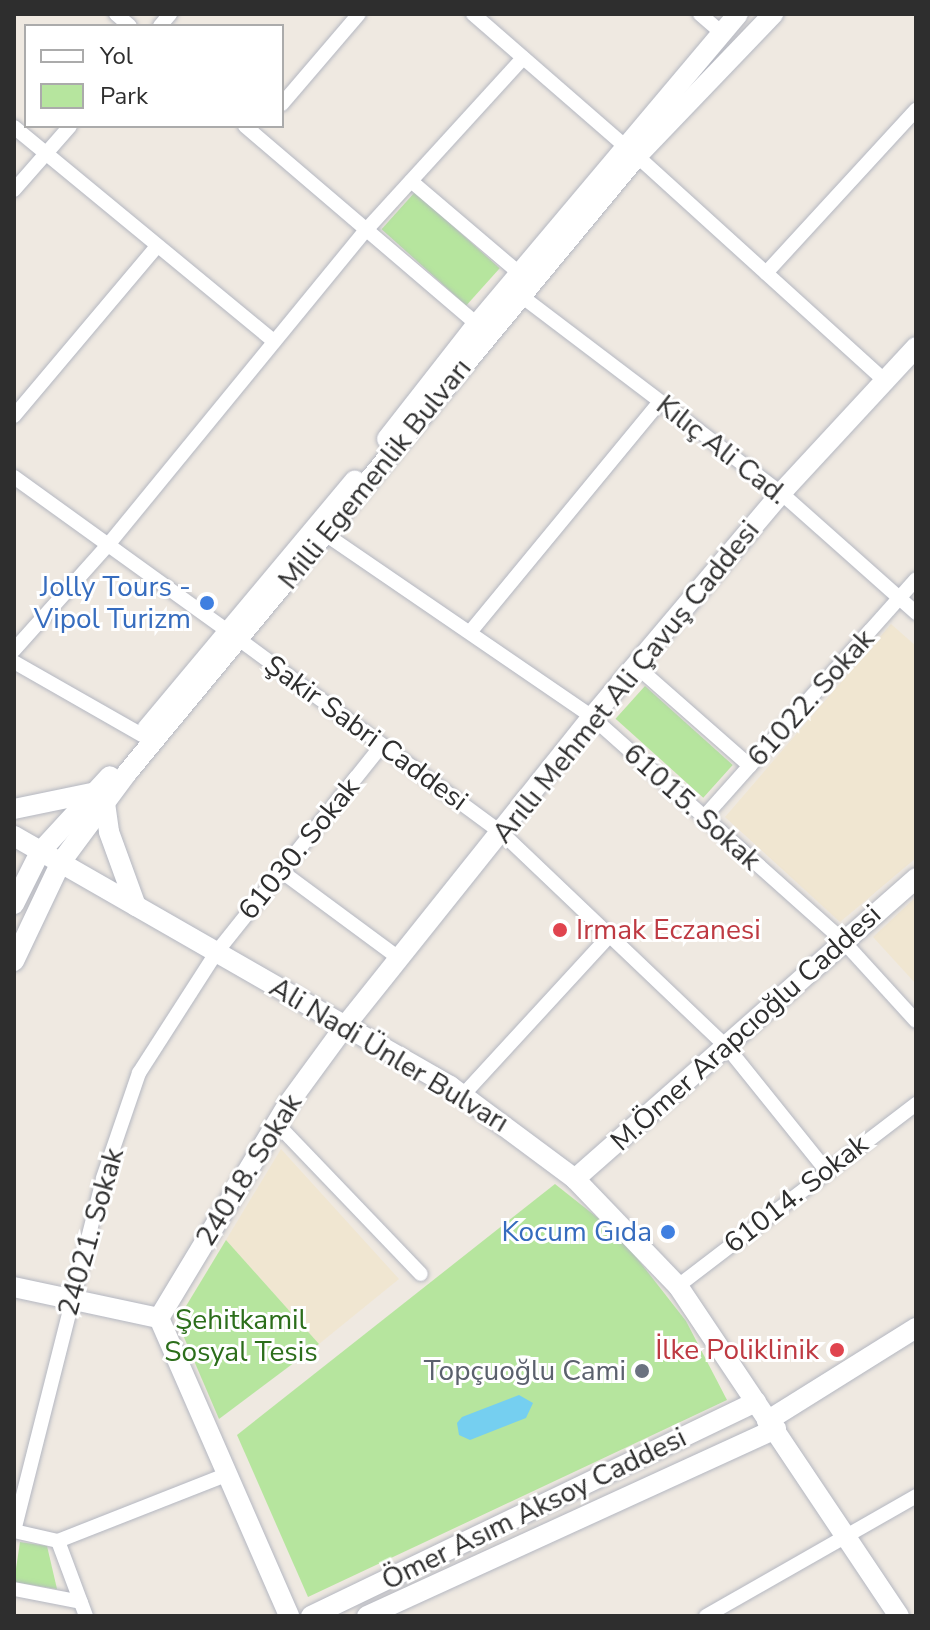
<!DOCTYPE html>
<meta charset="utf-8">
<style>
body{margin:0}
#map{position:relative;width:930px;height:1630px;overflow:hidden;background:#efe9e1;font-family:"Nunito Sans",sans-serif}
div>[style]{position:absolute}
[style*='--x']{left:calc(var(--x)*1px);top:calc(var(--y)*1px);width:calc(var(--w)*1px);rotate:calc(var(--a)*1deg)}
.education>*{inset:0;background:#f0e6d1}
.green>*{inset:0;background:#b6e59e;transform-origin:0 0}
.water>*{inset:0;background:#75cff0}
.roads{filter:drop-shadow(0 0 2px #b4b7c1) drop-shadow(0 0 2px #b4b7c1)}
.street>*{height:14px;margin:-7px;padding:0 7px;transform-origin:7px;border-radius:7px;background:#fff}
.secondary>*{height:20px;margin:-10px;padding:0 10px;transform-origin:10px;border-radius:10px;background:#fff}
.dots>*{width:22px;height:22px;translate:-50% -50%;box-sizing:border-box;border:4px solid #fff;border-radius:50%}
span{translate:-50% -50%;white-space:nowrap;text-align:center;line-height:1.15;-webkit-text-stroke:6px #fff;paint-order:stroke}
.street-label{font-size:28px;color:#2e2e2e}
.shop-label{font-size:28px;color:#366cbe}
.right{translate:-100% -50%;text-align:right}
.health-label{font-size:28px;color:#be3a42}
.left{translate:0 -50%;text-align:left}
.park-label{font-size:28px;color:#2c6e1b}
.worship-label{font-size:28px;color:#5b616d}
.frame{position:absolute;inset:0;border:16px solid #2e2e2e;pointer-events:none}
.legend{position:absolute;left:24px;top:24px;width:260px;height:104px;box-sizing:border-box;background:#fff;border:2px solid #ababab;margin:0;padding:10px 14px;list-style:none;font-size:24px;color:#2e2e2e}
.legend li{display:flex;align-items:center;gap:16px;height:40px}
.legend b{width:40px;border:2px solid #ababab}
</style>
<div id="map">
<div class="education">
<i style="clip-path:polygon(891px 624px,916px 646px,916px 858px,840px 922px,725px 817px)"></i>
<i style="clip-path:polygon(916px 897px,916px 984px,873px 937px)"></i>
<i style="clip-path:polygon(281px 1149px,399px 1279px,319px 1344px,226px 1240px)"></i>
</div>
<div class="green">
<i style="left:415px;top:192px;width:114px;height:50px;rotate:42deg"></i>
<i style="left:645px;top:686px;width:118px;height:44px;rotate:42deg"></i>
<i style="clip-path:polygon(555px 1184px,618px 1234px,686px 1321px,727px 1400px,308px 1597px,237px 1435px)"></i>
<i style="clip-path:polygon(226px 1240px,319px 1344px,219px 1419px,177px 1321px)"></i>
<i style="clip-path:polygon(20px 1542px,47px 1546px,57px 1589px,14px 1582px)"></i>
</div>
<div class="water">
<i style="clip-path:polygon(519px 1395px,533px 1403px,526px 1418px,470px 1440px,459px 1435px,457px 1423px,462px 1417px)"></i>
</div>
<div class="roads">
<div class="street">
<i style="--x:116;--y:14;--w:18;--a:41"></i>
<i style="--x:473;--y:14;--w:201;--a:41"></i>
<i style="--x:700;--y:14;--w:28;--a:41"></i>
<i style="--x:160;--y:26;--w:16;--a:-50"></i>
<i style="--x:282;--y:104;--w:118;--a:-49.5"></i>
<i style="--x:245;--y:126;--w:305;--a:40.5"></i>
<i style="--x:14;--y:127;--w:337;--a:39.5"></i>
<i style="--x:637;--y:156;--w:336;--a:42.2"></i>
<i style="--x:411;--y:181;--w:142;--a:40.4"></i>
<i style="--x:14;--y:190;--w:85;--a:-48.8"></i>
<i style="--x:766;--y:273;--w:222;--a:-47.4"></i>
<i style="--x:520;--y:295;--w:328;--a:37.2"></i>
<i style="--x:781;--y:493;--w:181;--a:41.6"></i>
<i style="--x:14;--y:416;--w:222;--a:-49.9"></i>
<i style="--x:14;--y:477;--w:261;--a:35.8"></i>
<i style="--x:328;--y:536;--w:320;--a:34.4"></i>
<i style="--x:592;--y:717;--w:336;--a:41.7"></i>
<i style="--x:843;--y:941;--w:108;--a:47.6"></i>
<i style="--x:471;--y:631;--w:297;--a:-50.5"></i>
<i style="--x:240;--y:640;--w:325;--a:36.4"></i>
<i style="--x:502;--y:833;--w:311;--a:43.6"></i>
<i style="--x:727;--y:1047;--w:158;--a:51.2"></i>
<i style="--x:14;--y:650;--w:141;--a:-48.2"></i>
<i style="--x:108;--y:545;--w:407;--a:-50.7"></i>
<i style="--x:366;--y:230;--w:233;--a:-47.6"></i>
<i style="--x:14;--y:662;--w:147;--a:29.7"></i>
<i style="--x:635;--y:665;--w:153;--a:41.3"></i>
<i style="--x:705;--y:816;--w:317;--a:-48.3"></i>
<i style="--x:281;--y:871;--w:148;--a:36.5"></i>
<i style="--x:463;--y:1095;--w:216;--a:-47.4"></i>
<i style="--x:276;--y:1123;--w:209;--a:46.2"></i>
<i style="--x:678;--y:1286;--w:300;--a:-37.4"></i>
<i style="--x:14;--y:1531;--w:364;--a:-75.8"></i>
<i style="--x:103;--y:1178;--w:111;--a:-71.1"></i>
<i style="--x:139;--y:1073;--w:143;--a:-57.3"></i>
<i style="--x:216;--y:953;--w:266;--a:-51.4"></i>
<i style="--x:14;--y:1531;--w:45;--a:12.8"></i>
<i style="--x:14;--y:1589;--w:68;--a:11"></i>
<i style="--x:86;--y:1616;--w:80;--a:-110.5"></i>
<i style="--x:58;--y:1541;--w:183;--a:-21.5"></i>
<i style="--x:706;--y:1616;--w:242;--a:-29.7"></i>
</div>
<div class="secondary">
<i style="--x:387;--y:439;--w:146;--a:-52"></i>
<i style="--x:477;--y:324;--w:405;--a:-49.9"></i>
<i style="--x:147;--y:729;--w:324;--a:-50.1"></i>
<i style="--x:105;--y:803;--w:29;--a:82"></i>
<i style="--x:109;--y:832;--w:79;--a:70"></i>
<i style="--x:14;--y:809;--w:84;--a:-11.7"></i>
<i style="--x:14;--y:836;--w:503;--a:29.83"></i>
<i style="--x:450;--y:1086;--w:156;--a:36.6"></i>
<i style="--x:575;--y:1179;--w:149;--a:46.1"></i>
<i style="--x:678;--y:1286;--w:397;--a:56.2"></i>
<i style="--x:14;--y:904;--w:58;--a:-63.4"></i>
<i style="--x:40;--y:852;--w:103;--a:-47.4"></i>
<i style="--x:14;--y:961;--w:110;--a:-64.6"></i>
<i style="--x:61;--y:862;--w:111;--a:-53.4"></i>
<i style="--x:127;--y:773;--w:800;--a:-50.42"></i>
<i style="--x:637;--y:156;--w:197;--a:-46.2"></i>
<i style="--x:575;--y:1179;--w:455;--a:-41.4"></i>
<i style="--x:14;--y:1287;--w:148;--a:12.1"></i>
<i style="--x:159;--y:1318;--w:325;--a:66.4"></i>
<i style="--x:159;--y:1318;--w:250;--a:-58.9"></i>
<i style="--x:288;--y:1104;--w:97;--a:-53.8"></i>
<i style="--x:345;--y:1026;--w:396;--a:-51.4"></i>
<i style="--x:592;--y:717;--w:293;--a:-49.8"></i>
<i style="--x:781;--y:493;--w:199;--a:-47.2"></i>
<i style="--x:767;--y:1421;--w:176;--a:-32"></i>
<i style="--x:311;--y:1616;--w:494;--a:-25.7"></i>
<i style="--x:367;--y:1616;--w:450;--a:-24.6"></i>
</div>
</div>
<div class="dots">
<i style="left:207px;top:603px;background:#3f7fe0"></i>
<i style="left:560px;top:930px;background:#e0444e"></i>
<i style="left:668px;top:1232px;background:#3f7fe0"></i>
<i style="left:837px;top:1350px;background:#e0444e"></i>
<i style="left:642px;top:1371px;background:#6b7280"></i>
</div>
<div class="street-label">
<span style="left:722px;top:450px;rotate:38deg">Kılıç Ali Cad.</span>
<span style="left:375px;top:474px;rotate:-51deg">Milli Egemenlik Bulvarı</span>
<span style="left:626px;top:682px;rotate:-51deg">Arıllı Mehmet Ali Çavuş Caddesi</span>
<span style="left:811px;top:698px;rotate:-48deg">61022. Sokak</span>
<span style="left:366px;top:733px;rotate:36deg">Şakir Sabri Caddesi</span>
<span style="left:692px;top:807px;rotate:42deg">61015. Sokak</span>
<span style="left:299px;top:849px;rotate:-51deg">61030. Sokak</span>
<span style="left:746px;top:1028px;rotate:-42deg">M.Ömer Arapcıoğlu Caddesi</span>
<span style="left:389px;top:1055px;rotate:31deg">Ali Nadi Ünler Bulvarı</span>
<span style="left:249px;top:1170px;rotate:-58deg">24018. Sokak</span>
<span style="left:796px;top:1194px;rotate:-38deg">61014. Sokak</span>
<span style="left:91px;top:1232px;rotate:-74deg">24021. Sokak</span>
<span style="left:534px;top:1509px;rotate:-26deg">Ömer Asım Aksoy Caddesi</span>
</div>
<div class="shop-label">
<span class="right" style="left:191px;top:603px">Jolly Tours -<br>Vipol Turizm</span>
<span class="right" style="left:652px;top:1232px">Kocum Gıda</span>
</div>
<div class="health-label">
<span class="left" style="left:576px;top:930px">Irmak Eczanesi</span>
<span class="right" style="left:819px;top:1350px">İlke Poliklinik</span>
</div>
<div class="park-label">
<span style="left:241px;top:1336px">Şehitkamil<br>Sosyal Tesis</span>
</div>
<div class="worship-label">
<span class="right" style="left:626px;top:1371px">Topçuoğlu Cami</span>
</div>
<div class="frame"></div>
<ul class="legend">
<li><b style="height:10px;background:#fff"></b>Yol</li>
<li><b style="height:22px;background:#b6e59e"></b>Park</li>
</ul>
</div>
